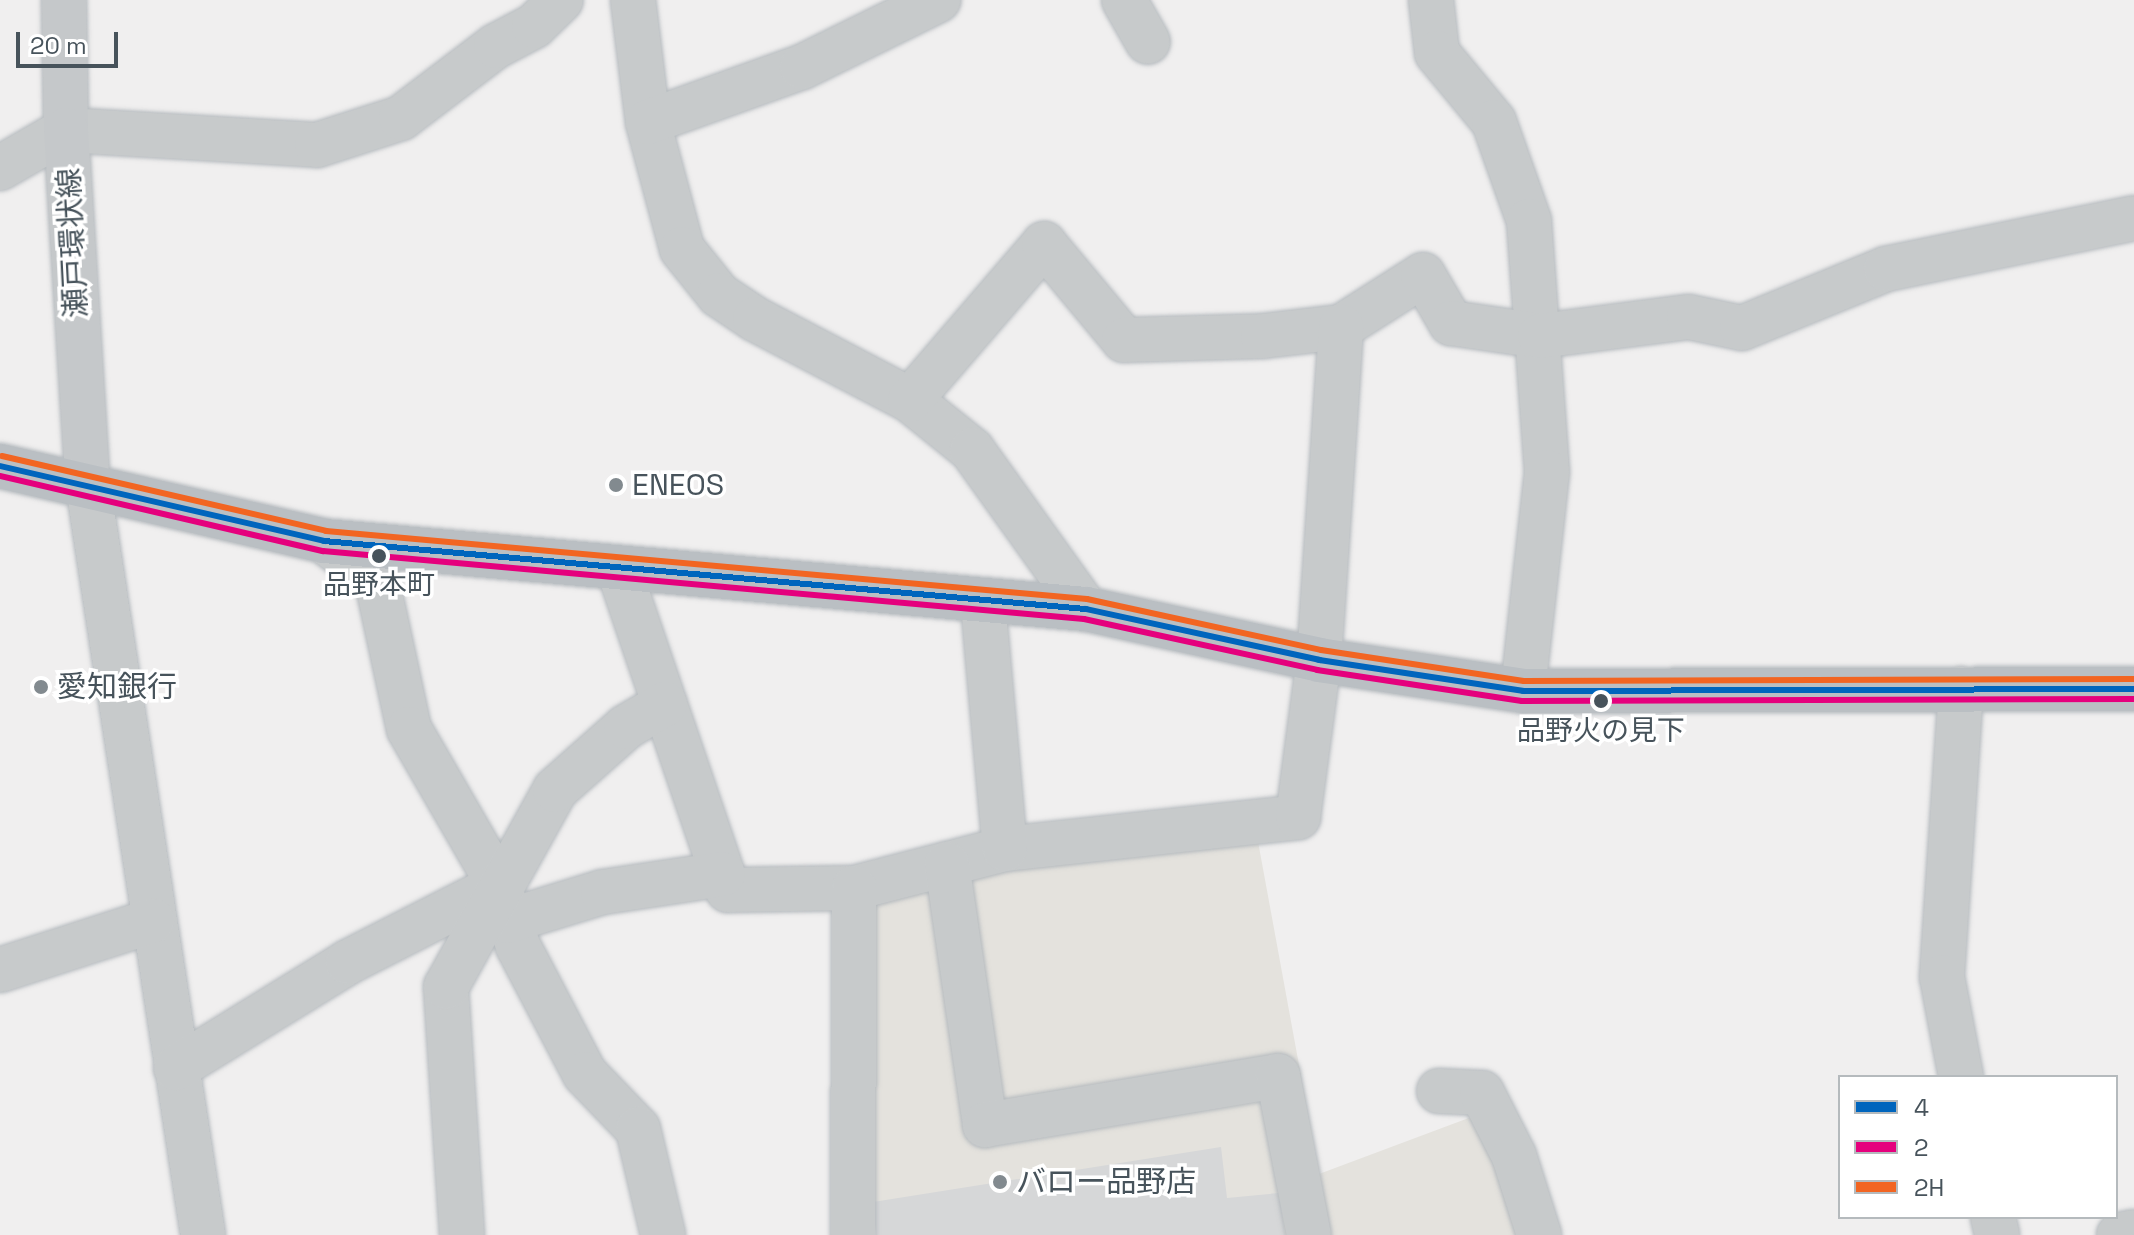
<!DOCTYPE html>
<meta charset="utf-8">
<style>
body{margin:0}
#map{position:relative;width:2134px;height:1235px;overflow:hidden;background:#f0efef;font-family:"Space Grotesk","Noto Sans JP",sans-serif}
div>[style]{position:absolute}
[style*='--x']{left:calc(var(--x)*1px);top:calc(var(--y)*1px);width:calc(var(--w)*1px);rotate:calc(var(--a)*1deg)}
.commercial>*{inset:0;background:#e4e2dd}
.building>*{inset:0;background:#d6d7d8}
.roads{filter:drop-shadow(0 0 2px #b5babe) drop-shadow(0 0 2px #b5babe)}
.minor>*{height:44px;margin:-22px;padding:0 22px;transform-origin:22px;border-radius:22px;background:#c7cacb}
.major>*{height:44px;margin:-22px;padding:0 22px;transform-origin:22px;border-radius:22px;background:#c5c8ca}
.highway>*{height:44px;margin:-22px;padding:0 22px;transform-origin:22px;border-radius:22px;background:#babfc3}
.bus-1>*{height:6px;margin:-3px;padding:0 3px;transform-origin:3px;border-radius:3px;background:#0065bd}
.bus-2>*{height:6px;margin:-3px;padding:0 3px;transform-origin:3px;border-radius:3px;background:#e5007d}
.bus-3>*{height:6px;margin:-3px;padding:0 3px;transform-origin:3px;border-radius:3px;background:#f26522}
.dots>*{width:22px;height:22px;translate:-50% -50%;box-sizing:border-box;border:4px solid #fff;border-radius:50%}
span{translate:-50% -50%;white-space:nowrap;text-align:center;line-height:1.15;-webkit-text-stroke:7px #fff;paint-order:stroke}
.bus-label{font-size:28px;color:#47535b}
.street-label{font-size:30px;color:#47535b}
.poi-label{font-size:30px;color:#47535b}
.left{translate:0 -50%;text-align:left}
.legend{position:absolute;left:1838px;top:1075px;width:280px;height:144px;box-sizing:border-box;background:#fff;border:2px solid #b5babd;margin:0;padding:10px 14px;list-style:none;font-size:24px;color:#47535b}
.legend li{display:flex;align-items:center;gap:16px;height:40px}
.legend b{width:40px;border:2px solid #b5babd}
.scale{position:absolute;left:16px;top:32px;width:102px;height:36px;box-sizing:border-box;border:4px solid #47535b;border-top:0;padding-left:10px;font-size:24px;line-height:28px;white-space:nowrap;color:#47535b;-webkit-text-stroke:6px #fff;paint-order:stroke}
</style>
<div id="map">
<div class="commercial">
<i style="clip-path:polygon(1257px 836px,1319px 1174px,1474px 1116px,1501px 1162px,1519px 1235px,876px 1235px,867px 902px,1004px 863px)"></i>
</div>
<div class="building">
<i style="clip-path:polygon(1221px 1147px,1227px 1198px,1279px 1193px,1285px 1235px,876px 1235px,873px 1202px)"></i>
</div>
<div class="roads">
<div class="minor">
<i style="--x:633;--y:0;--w:123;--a:83"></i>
<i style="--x:648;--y:122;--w:131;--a:75"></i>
<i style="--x:682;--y:249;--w:59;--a:51.2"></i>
<i style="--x:719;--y:295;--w:43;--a:33.7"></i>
<i style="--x:755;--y:319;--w:175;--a:27.6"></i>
<i style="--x:910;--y:400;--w:80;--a:38.9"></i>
<i style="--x:972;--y:450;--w:196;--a:54.4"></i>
<i style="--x:1124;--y:0;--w:48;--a:60.3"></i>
<i style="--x:1431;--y:0;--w:53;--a:83.5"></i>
<i style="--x:1437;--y:53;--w:89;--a:50.4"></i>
<i style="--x:1494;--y:122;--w:105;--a:70.5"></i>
<i style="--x:1529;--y:221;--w:252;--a:85.9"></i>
<i style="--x:1547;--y:472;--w:220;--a:96.3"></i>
<i style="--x:648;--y:122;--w:164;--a:-19.7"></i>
<i style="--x:802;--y:67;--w:152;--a:-26.2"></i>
<i style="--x:0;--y:168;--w:76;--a:-29.9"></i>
<i style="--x:66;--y:130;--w:251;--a:3.4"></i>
<i style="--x:317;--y:145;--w:88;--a:-17.8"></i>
<i style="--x:401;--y:118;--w:119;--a:-37.2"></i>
<i style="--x:496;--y:46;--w:43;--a:-27.8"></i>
<i style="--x:534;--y:26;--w:37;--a:-44"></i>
<i style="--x:910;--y:400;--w:206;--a:-49.3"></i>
<i style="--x:1044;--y:244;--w:125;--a:50.2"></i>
<i style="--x:1124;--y:340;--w:139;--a:-1.6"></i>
<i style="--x:1263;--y:336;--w:79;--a:-6.6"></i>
<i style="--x:1341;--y:327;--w:97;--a:-32.4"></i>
<i style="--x:1423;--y:275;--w:56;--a:59.7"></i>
<i style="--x:1451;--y:323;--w:90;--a:8.3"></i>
<i style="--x:1540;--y:336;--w:150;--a:-7.3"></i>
<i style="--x:1689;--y:317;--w:54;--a:11.7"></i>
<i style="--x:1742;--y:328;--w:156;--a:-22.3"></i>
<i style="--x:1886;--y:269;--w:253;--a:-11.6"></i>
<i style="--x:88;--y:485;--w:759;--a:81.28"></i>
<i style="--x:324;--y:541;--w:66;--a:37"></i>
<i style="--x:377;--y:581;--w:151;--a:77.8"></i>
<i style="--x:409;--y:729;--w:180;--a:60"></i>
<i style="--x:499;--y:885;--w:64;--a:72.7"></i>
<i style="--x:518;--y:946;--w:144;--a:62.4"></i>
<i style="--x:585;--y:1074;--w:76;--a:46.1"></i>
<i style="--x:638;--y:1129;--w:109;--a:76.7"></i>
<i style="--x:619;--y:570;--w:338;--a:71.2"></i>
<i style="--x:728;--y:890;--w:126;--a:-0.9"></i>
<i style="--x:854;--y:888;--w:156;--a:-14.5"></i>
<i style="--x:1005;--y:849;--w:295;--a:-6.2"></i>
<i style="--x:1298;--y:817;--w:158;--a:-82.4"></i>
<i style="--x:1319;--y:660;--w:334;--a:-86.2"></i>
<i style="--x:983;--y:603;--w:247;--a:84.9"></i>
<i style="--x:1961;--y:689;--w:289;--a:93.8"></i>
<i style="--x:1942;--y:977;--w:102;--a:79.2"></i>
<i style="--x:947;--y:864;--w:264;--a:81.7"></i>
<i style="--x:985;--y:1125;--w:297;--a:-9.5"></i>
<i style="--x:1278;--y:1076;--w:162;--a:79"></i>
<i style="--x:508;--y:921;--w:99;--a:-17"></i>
<i style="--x:603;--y:892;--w:121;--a:-8.5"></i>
<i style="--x:0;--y:970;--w:160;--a:-17.9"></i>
<i style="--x:176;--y:1068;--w:202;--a:-31.6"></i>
<i style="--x:348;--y:962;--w:169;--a:-27"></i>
<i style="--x:1439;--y:1091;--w:43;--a:2.7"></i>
<i style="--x:1482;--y:1093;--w:71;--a:63.1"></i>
<i style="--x:1514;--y:1156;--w:83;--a:72.4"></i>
<i style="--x:1993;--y:1217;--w:18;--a:77"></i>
<i style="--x:462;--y:1235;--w:249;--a:-93.7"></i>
<i style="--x:446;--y:987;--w:225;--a:-61"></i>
<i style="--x:555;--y:790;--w:95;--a:-41.6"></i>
<i style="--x:626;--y:727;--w:45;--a:-30.5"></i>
<i style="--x:853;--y:1235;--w:347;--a:-89.8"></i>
<i style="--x:2119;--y:1235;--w:15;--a:-11"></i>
</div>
<div class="major">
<i style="--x:64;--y:0;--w:130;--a:89.1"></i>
<i style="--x:66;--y:130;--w:356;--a:86.5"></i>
</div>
<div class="highway">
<i style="--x:0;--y:466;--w:333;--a:13"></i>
<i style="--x:324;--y:541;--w:765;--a:5.1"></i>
<i style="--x:1086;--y:609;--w:239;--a:12.3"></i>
<i style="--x:1319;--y:660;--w:206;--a:8.6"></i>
<i style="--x:1523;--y:691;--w:611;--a:-0.19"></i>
</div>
</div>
<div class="bus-1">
<i style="--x:0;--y:466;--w:333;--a:13"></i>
<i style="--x:324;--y:541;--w:765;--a:5.1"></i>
<i style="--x:1086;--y:609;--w:239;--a:12.3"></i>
<i style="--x:1319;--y:660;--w:206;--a:8.6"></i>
<i style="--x:1523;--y:691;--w:611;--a:-0.19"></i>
</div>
<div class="bus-2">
<i style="--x:0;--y:476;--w:332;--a:13.1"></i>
<i style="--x:323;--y:551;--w:764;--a:5.11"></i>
<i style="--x:1084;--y:619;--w:239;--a:12.3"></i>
<i style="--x:1317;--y:670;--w:207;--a:8.6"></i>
<i style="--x:1522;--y:701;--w:612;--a:-0.19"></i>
</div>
<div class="bus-3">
<i style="--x:2;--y:456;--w:333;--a:13"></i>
<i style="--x:326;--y:531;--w:764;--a:5.11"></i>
<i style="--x:1087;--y:599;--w:239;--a:12.3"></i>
<i style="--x:1321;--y:650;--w:205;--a:8.7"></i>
<i style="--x:1524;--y:681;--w:610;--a:-0.19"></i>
</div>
<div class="dots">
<i style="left:616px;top:485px;background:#828a8f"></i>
<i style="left:379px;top:556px;background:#47535b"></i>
<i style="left:41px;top:687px;background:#828a8f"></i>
<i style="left:1601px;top:701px;background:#47535b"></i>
<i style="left:1000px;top:1182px;background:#828a8f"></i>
</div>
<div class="bus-label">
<span style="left:379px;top:584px">品野本町</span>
<span style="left:1601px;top:730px">品野火の見下</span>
</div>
<div class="street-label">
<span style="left:73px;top:243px;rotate:-93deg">瀬戸環状線</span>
</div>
<div class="poi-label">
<span class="left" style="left:632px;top:485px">ENEOS</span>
<span class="left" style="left:57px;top:687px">愛知銀行</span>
<span class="left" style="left:1016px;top:1182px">バロー品野店</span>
</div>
<ul class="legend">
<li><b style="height:10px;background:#0065bd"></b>4</li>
<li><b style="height:10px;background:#e5007d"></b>2</li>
<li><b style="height:10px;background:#f26522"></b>2H</li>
</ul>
<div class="scale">20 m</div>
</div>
